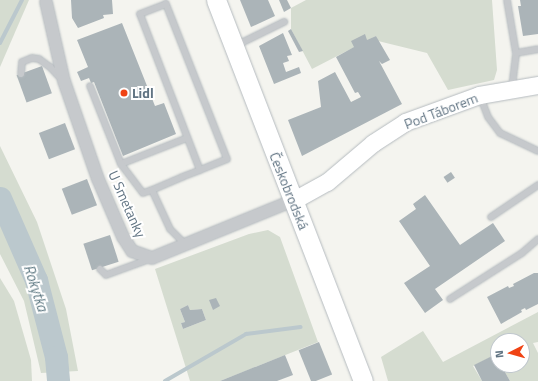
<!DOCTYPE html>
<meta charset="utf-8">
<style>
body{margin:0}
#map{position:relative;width:538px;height:381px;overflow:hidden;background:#f4f4ef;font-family:"Titillium Web",sans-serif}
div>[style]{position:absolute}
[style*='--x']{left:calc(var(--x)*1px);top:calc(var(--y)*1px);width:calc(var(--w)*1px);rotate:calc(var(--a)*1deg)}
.green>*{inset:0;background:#d5dcd0}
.stream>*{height:4px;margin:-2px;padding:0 2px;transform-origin:2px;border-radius:2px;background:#bbc8cd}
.river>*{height:23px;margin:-11.5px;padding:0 11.5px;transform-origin:11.5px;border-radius:11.5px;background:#bbc8cd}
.building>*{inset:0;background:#abb4b8;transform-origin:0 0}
.roads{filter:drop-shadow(0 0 1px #b5bbbf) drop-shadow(0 0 1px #b5bbbf)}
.service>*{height:6px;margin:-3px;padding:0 3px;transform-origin:3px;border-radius:3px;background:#c6c9cc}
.minor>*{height:12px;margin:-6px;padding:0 6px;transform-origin:6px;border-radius:6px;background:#c6c9cc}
.secondary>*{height:17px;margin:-8.5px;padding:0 8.5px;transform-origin:8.5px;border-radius:8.5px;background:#fff}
.primary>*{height:19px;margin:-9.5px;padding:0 9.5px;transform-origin:9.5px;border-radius:9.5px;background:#fff}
.dots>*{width:11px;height:11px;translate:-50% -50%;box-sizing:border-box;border:2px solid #fff;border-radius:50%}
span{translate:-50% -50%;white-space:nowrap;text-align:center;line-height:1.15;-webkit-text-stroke:4px #fff;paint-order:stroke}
.poi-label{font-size:14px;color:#617483;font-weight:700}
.left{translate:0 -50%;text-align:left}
.street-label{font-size:14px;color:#617483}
.water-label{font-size:15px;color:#5c7781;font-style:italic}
.north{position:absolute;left:490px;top:333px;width:40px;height:40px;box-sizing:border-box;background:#fff;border:1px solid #c0c7cd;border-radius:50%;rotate:264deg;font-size:11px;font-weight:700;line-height:16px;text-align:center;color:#617483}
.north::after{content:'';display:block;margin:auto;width:14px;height:18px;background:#f04314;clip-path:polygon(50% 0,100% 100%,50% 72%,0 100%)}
</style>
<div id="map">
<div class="green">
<i style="clip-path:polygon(0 0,29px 0,0 67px)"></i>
<i style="clip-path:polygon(306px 0,492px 0,497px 70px,494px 80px,448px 90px,427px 53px,378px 41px,376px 36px,312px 69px,291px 29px,291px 8px)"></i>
<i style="clip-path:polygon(0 146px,37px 222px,66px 309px,78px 371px,41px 373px,24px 301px,0 254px)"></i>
<i style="clip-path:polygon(evenodd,268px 230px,280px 237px,318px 342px,220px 381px,190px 381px,155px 269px,249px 234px,268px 230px,188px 305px,190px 310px,202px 309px,206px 320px,183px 329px,181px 323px,185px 322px,180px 309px,188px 305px)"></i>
<i style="clip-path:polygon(0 278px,14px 301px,31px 360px,32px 381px,0 381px)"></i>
<i style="clip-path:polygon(538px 312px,538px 342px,533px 343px,538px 353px,538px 381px,510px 381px,501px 365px,522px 365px,522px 341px,498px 341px,498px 359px,497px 354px,473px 366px,482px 381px,388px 381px,381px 357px,423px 331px,443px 362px)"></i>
</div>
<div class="stream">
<i style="--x:0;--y:43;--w:48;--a:-62.9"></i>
<i style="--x:165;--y:381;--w:94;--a:-30.1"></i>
<i style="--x:246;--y:334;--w:55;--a:-7.3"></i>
</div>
<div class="river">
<i style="--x:0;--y:198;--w:90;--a:66.3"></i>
<i style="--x:36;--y:280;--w:80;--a:75.4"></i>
<i style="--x:56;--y:357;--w:24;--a:85"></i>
</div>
<div class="building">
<i style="clip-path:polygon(71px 0,112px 0,113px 14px,103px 15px,104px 18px,78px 28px,72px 18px)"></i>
<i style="clip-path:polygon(240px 0,268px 0,275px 16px,251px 27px)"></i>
<i style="clip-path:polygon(279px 0,287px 0,291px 8px,284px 12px)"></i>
<i style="clip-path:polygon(520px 0,538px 0,538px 34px,523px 36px,518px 6px,521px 6px)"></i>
<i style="clip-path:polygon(122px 23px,155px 106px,164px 103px,176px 134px,123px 156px,94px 82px,91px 83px,89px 78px,81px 81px,77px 72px,88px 67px,77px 40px)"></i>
<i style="clip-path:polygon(291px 29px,303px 51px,299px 52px,288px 31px)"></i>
<i style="clip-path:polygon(283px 33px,292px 55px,287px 56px,289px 61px,283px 63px,286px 72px,299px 67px,301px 73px,274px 84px,259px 46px)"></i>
<i style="clip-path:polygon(365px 34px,367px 40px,376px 36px,390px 60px,382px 64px,379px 61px,402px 104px,302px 156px,288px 120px,321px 107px,318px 81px,335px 72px,351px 102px,361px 97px,358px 92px,355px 93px,336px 57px,354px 47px,351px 41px)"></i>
<i style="left:42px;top:66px;width:29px;height:27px;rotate:70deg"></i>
<i style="left:65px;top:123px;width:28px;height:28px;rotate:69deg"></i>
<i style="left:451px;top:172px;width:7px;height:9px;rotate:56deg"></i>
<i style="left:87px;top:179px;width:28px;height:27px;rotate:69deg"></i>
<i style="clip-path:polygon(425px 195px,460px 245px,493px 223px,505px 241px,435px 289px,443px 300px,425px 313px,404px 283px,430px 266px,399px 221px,416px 209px,413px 204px)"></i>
<i style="left:110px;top:235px;width:28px;height:28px;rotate:72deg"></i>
<i style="clip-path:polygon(534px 273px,538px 273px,538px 304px,526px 310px,525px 308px,521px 310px,522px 312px,501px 324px,487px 297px,508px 286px,509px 288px,514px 286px,513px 284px)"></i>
<i style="clip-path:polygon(216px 298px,220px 306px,213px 310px,209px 300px)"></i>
<i style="clip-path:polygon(188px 305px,190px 310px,202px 309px,206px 320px,183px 329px,181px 323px,185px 322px,180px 309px)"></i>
<i style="left:319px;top:342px;width:35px;height:22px;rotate:68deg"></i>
<i style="clip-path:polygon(496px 354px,498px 365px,501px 365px,510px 381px,482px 381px,474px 365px)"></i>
<i style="clip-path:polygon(285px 355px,293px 375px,277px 381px,220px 381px)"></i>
</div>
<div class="roads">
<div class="service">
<i style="--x:507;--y:0;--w:54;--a:80.4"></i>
<i style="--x:235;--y:46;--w:55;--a:-26.1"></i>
<i style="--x:21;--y:74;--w:12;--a:-85"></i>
<i style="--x:22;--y:62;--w:11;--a:-22"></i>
<i style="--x:32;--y:58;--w:7;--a:8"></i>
<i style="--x:39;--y:59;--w:14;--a:36"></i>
<i style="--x:50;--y:67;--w:16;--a:47"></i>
<i style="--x:90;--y:86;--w:84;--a:68.3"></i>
<i style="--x:512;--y:87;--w:34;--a:-83"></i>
<i style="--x:516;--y:53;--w:22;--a:-10"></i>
<i style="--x:480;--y:96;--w:22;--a:69"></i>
<i style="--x:488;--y:117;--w:20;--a:53"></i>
<i style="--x:500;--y:133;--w:42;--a:25.3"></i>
<i style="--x:187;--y:138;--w:71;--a:158.5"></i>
<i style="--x:121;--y:164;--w:36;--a:53"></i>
<i style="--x:143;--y:193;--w:9;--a:-18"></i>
<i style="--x:152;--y:190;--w:33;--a:-23"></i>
<i style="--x:182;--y:177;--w:19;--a:-21"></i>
<i style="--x:200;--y:170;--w:29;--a:-22"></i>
<i style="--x:227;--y:159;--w:167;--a:-111.5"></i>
<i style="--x:166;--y:4;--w:28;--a:159"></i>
<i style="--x:140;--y:14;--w:167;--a:69"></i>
<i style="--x:152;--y:190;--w:43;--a:65.2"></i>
<i style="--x:170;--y:229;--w:21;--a:45"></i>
<i style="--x:491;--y:217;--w:57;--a:-34.2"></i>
<i style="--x:100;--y:269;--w:8;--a:45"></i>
<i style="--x:106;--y:275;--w:47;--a:-20"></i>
<i style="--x:450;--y:299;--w:85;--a:-32.6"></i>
<i style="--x:522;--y:253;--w:21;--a:-41"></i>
</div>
<div class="minor">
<i style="--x:46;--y:2;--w:81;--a:77.2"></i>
<i style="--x:64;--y:81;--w:104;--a:70.9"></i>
<i style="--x:98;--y:179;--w:63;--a:66.7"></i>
<i style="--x:123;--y:237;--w:17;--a:57"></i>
<i style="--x:132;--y:251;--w:21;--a:19"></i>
<i style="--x:152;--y:258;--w:153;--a:-22.2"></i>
</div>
<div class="secondary">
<i style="--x:294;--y:200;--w:38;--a:-29"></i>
<i style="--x:327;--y:182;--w:60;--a:-40.3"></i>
<i style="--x:373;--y:143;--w:38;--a:-33"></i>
<i style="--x:405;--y:122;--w:79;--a:-20"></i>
<i style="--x:479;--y:95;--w:60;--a:-9.6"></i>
</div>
<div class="primary">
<i style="--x:216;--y:0;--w:408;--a:68.9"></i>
</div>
</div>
<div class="dots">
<i style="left:124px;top:93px;background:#f04314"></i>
</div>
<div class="poi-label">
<span class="left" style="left:132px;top:93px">Lidl</span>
</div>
<div class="street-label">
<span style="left:441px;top:111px;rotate:-21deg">Pod Táborem</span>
<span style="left:289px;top:191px;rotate:68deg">Českobrodská</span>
<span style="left:127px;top:204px;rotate:66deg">U Smetanky</span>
</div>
<div class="water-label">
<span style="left:36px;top:288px;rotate:72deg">Rokytka</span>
</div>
<div class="north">N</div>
</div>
